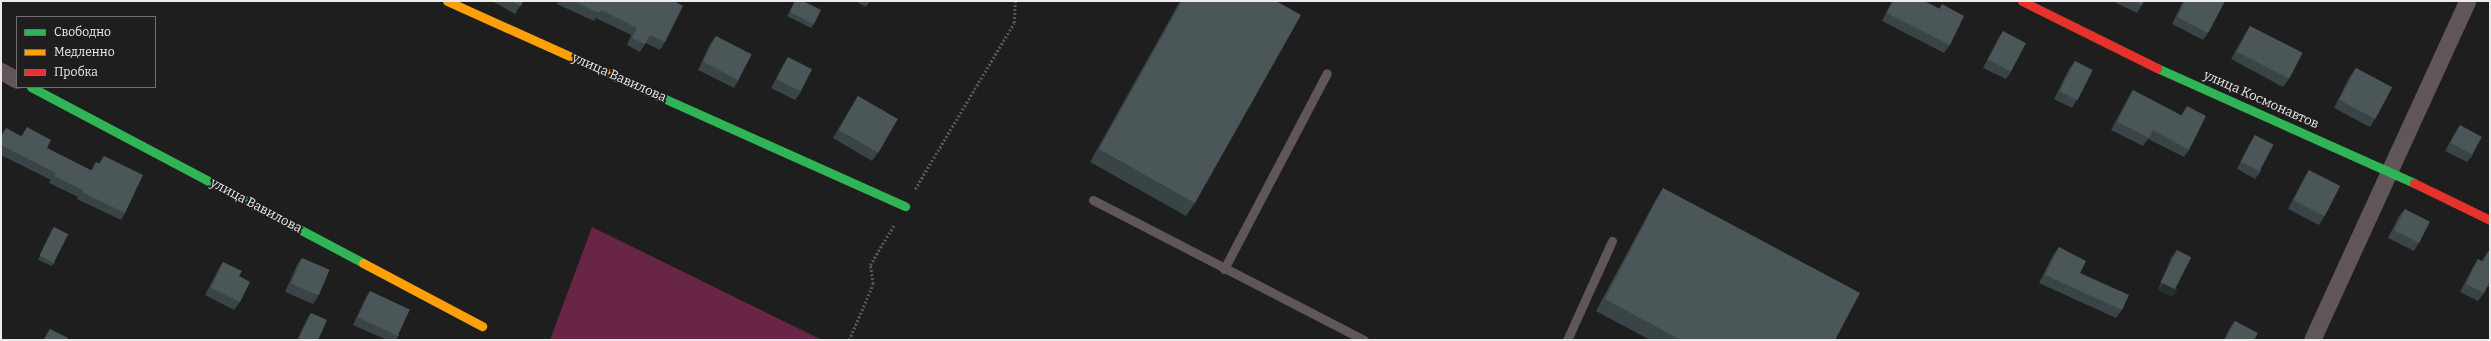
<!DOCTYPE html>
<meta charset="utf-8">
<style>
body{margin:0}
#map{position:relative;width:2491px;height:341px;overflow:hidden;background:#1e1e1e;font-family:Bitter,serif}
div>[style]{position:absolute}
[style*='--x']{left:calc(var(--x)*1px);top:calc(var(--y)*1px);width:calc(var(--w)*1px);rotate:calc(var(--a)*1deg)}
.forest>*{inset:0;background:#682545}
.path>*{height:2.5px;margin-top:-1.25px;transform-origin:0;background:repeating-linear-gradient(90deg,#5a5456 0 2px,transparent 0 4px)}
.lane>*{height:9px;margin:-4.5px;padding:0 4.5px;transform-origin:4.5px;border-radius:4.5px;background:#5f555a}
.street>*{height:17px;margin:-8.5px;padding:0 8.5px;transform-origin:8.5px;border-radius:8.5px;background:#5f555a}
.fast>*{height:9px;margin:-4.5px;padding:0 4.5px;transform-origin:4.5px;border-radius:4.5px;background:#30b455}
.slow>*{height:9px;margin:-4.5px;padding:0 4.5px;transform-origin:4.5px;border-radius:4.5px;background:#ff9f0a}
.jam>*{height:9px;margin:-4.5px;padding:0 4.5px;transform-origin:4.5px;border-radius:4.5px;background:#e5322d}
.wall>*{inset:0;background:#384446}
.shaded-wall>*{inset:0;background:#252d2f}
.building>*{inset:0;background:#4b5658;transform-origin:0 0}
span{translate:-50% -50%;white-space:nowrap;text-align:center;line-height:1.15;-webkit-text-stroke:3.5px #1f1d1d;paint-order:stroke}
.street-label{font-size:13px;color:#edebec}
.frame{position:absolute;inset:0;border:2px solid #edebec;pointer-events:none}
.legend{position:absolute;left:16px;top:16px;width:140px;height:72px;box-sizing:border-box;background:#1f1d1d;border:1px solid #716f70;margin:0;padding:5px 7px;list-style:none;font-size:12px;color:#edebec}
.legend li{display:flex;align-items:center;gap:8px;height:20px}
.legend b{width:20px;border:1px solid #716f70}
</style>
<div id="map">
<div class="forest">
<i style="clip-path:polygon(592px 227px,820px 339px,820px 340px,550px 340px)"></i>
</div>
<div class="path">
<i style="--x:915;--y:189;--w:193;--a:-59.2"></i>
<i style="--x:1014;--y:23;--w:22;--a:-87"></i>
<i style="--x:849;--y:340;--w:61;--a:-66.8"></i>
<i style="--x:873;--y:284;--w:19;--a:-99"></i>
<i style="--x:870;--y:265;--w:47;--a:-59"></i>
</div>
<div class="lane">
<i style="--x:1093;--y:200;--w:305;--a:27.3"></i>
<i style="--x:1224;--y:269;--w:221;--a:-62.3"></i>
<i style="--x:1567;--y:340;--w:109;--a:-65.6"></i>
</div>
<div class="street">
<i style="--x:1;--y:71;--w:18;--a:29"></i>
<i style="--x:2312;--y:340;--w:373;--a:-65.4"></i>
</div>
<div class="fast">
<i style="--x:2157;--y:68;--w:282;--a:24.1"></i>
<i style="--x:614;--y:76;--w:319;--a:24.1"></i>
<i style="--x:31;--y:87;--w:376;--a:27.9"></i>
</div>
<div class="slow">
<i style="--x:447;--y:1;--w:183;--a:24.2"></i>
<i style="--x:363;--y:263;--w:135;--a:27.9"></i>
</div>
<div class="jam">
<i style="--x:2022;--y:1;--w:151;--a:26.4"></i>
<i style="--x:2414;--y:183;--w:85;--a:26"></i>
</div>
<div class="wall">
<i style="clip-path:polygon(492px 1px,523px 1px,515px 14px)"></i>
<i style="clip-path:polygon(558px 1px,674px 1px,665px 42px,660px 50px,646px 43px,640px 52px,627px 45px,631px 35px,596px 18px,594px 21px,557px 4px)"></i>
<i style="clip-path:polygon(795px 1px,803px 1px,814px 24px,811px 28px,787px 16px)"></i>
<i style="clip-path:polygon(855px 1px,870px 1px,866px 7px)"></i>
<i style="clip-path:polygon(1180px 1px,1276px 1px,1195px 203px,1186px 216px,1090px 162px)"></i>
<i style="clip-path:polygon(1892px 1px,1924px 1px,1939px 9px,1942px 4px,1950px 45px,1944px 53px,1882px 21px)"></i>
<i style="clip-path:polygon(2112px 1px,2144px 1px,2137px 13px)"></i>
<i style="clip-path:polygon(2183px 1px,2225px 1px,2208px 33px,2203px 40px,2172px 24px)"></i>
<i style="clip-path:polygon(2250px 26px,2289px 79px,2283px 87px,2231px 59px,2245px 34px)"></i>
<i style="clip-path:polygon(2003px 31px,2011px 72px,2006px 79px,1983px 68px,1998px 39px)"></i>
<i style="clip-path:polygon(716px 36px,739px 80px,734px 88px,698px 70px,710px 44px)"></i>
<i style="clip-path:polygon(788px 57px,801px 92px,795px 100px,771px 88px,783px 65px)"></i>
<i style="clip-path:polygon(2075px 61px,2077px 100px,2072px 108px,2054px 99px,2069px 69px)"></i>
<i style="clip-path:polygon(2356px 68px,2375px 119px,2370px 127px,2334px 108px,2350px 76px)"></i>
<i style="clip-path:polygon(2133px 90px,2181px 115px,2187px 106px,2189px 150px,2184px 157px,2148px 139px,2143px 146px,2111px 130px,2128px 98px)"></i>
<i style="clip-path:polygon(858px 96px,878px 153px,872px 161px,833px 138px,853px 104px)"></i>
<i style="clip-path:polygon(2460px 125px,2473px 155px,2467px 162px,2445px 151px,2455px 133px)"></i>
<i style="clip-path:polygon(27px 127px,47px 148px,91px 170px,96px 162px,99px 163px,104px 156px,125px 213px,121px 220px,77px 199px,78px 197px,49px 183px,51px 180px,1px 155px,1px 135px,6px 128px,21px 136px)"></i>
<i style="clip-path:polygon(2255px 135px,2261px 171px,2255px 179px,2237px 169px,2250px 143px)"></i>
<i style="clip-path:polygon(2309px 170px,2324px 217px,2319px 225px,2288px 209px,2304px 178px)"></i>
<i style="clip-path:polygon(1663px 188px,1835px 340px,1650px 340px,1596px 311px,1655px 201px)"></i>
<i style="clip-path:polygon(2405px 209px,2419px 243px,2414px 251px,2388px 238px,2399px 216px)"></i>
<i style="clip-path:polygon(54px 227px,55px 262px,52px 266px,38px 260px,51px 231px)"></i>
<i style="clip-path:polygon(2059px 247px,2080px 273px,2122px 310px,2116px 318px,2039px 283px,2053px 255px)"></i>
<i style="clip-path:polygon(2490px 249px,2490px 288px,2487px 286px,2484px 293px,2478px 301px,2460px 292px,2473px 267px,2478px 259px,2482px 261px,2484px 257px)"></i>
<i style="clip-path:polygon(2177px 250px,2172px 297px,2158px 290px,2171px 258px)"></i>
<i style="clip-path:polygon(302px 258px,318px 297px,313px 304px,285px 292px,297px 265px)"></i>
<i style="clip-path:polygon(223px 262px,239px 276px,240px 302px,234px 310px,205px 295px,218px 270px)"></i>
<i style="clip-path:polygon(370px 291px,399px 335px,396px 340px,387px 340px,353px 325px,365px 299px)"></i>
<i style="clip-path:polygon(311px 313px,318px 340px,297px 340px,308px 317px)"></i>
<i style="clip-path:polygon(2235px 321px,2254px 340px,2224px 340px,2229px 329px)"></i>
<i style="clip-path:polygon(50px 329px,67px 340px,43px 340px)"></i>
</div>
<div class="shaded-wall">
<i style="clip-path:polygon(2163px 283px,2178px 289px,2172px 297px,2158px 290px)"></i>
</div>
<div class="building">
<i style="clip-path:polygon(512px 1px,523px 1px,521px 6px)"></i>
<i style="clip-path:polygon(573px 1px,674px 1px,683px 6px,665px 42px,650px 35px,645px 44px,632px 38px,637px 28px,601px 10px,599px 13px)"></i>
<i style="clip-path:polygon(795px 1px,803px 1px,821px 10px,814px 24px,790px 12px)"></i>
<i style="clip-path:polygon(1182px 1px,1276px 1px,1301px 15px,1195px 203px,1099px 149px)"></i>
<i style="clip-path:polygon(1893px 1px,1924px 1px,1940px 9px,1942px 4px,1964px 16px,1950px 45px,1887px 13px)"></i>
<i style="clip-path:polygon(2133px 1px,2144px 1px,2142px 5px)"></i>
<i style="clip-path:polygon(2185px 1px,2225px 1px,2208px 33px,2177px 17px)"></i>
<i style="left:2250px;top:26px;width:59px;height:29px;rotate:27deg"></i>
<i style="left:2003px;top:31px;width:26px;height:32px;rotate:28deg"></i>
<i style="left:716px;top:36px;width:40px;height:29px;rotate:27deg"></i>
<i style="left:788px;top:57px;width:27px;height:25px;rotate:27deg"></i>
<i style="left:2075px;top:61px;width:20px;height:34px;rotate:27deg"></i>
<i style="left:2356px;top:68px;width:41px;height:36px;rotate:28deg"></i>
<i style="clip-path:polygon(2133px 90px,2182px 116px,2187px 106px,2206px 116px,2189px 150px,2153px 130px,2149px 138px,2117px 122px)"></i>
<i style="left:858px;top:96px;width:46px;height:39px;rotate:30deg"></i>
<i style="left:2460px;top:125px;width:25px;height:20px;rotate:29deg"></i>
<i style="clip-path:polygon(27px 127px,51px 140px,47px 148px,92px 171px,96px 162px,100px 164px,104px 156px,143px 175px,125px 213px,82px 192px,83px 190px,54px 176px,56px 173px,1px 145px,1px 138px,6px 128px,22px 137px)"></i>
<i style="left:2255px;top:135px;width:21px;height:30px;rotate:28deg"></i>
<i style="left:2309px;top:170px;width:35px;height:34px;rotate:27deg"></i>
<i style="clip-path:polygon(1663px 188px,1860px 293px,1835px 340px,1681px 340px,1605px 299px)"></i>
<i style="left:2405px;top:209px;width:28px;height:24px;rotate:27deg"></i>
<i style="left:54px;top:227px;width:16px;height:32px;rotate:27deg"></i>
<i style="clip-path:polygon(2059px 247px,2086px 261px,2080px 273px,2129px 295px,2122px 310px,2045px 275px)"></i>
<i style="clip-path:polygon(2490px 249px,2490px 281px,2484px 293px,2466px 284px,2478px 259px,2483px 262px)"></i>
<i style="left:2177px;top:250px;width:16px;height:36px;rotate:27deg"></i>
<i style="left:302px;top:258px;width:30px;height:28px;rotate:23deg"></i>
<i style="clip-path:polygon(223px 262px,242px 271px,239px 276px,250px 282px,240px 302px,211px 288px)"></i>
<i style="left:370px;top:291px;width:44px;height:29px;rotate:25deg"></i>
<i style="clip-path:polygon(311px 313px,327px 320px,318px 340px,298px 340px)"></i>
<i style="clip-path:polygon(2235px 321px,2258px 333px,2254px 340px,2225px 340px)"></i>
<i style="clip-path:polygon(50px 329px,68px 338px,67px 340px,44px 340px)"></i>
</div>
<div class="street-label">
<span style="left:619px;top:78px;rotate:24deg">улица Вавилова</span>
<span style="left:2261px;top:100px;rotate:24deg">улица Космонавтов</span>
<span style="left:256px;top:206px;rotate:28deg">улица Вавилова</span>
</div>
<div class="frame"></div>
<ul class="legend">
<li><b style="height:5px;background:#30b455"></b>Свободно</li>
<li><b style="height:5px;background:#ff9f0a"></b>Медленно</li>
<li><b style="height:5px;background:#e5322d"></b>Пробка</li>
</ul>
</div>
